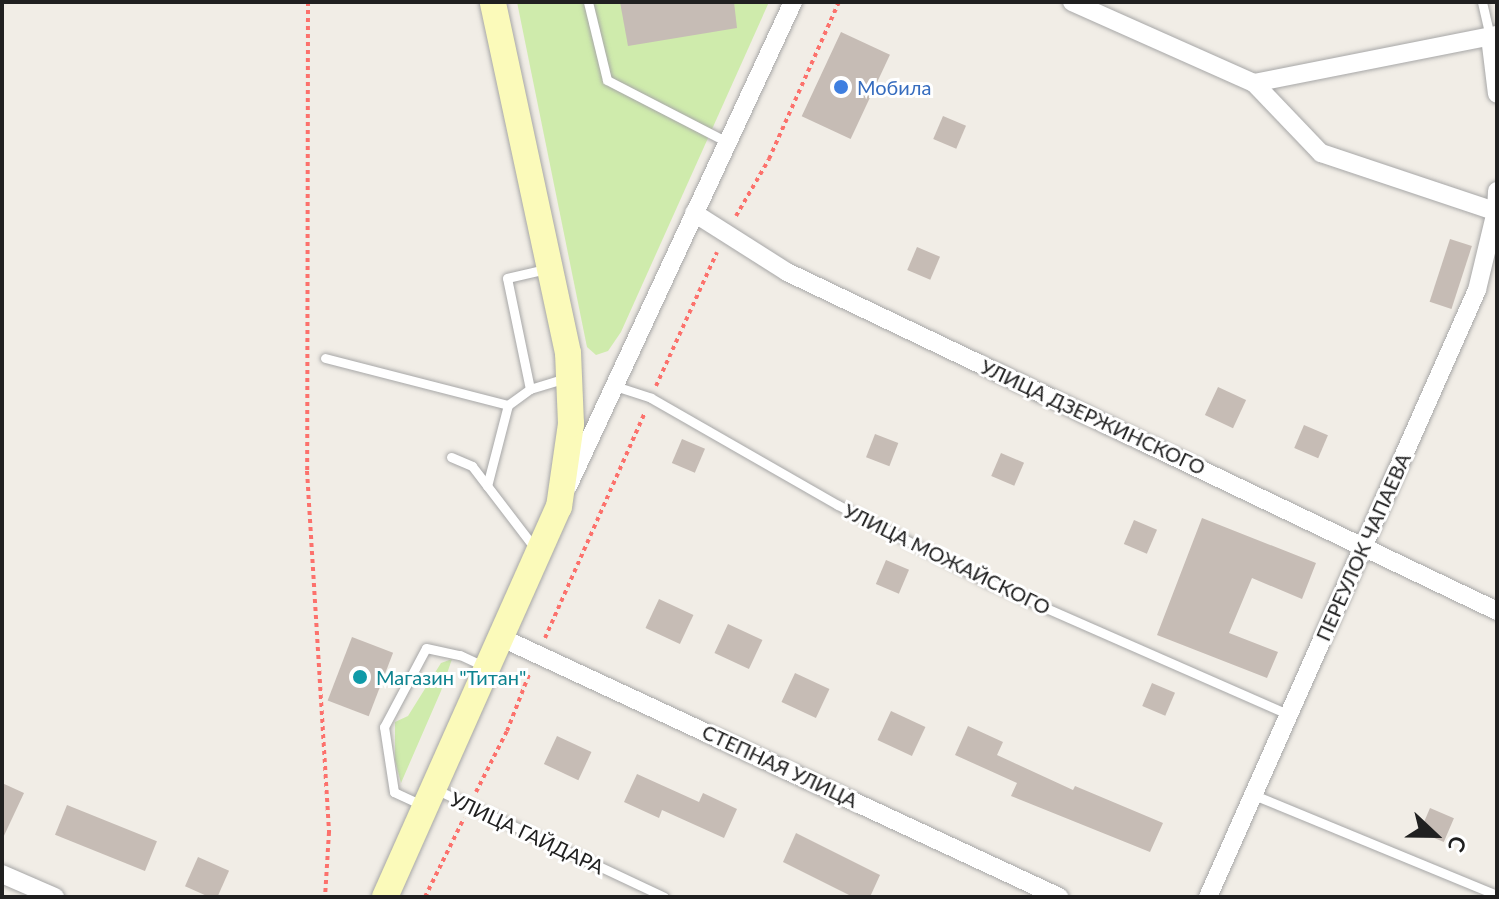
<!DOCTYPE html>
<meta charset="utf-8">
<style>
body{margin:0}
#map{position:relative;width:1499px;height:899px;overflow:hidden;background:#f1ede6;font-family:Lato,sans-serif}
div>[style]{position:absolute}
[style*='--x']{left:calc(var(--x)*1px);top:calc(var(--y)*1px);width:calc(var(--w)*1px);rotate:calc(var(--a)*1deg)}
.grass>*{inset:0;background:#cfebac}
.building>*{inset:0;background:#c6bcb5;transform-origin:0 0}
.path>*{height:4px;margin-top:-2px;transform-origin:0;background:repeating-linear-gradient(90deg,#fc716c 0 4px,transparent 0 8px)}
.roads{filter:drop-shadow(0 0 2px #a7a7a7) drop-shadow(0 0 2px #a7a7a7)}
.service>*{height:9px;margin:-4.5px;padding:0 4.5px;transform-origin:4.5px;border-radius:4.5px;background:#fff}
.minor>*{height:18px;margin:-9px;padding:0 9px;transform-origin:9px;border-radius:9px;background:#fff}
.secondary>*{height:26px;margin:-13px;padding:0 13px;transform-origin:13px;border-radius:13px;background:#fbfaba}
.dots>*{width:22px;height:22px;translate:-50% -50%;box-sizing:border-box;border:4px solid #fff;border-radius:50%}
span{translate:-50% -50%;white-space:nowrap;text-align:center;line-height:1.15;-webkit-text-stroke:6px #fff;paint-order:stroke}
.shop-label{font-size:20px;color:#366cbe}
.left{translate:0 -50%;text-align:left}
.street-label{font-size:20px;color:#202020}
.culture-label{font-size:20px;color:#0d838f}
.frame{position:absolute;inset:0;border:4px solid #202020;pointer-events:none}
.north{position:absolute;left:1395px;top:795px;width:80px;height:80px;-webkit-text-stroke:6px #fff;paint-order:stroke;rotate:112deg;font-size:22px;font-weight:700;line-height:32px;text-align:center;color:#202020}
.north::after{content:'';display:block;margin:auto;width:28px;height:36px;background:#202020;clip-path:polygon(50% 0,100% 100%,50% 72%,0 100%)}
</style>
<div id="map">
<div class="grass">
<i style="clip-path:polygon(517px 2px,769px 2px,621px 332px,608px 351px,596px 355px,587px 347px)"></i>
<i style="clip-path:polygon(452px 659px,441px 691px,401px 783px,395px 760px,395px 722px,408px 716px,441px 663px)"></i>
</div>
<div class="building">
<i style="clip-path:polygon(620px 2px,734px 2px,737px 28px,628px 46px)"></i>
<i style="left:841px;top:32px;width:54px;height:93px;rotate:25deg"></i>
<i style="left:943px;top:116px;width:25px;height:25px;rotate:23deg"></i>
<i style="left:1450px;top:239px;width:23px;height:66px;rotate:18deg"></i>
<i style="left:917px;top:247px;width:25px;height:25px;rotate:23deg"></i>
<i style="left:1218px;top:387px;width:31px;height:31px;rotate:25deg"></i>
<i style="left:1304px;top:425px;width:26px;height:25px;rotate:23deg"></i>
<i style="left:875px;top:434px;width:25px;height:25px;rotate:21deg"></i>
<i style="left:682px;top:439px;width:25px;height:26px;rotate:23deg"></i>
<i style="left:1001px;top:453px;width:25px;height:25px;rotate:23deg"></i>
<i style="clip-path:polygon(1202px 518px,1316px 563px,1302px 599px,1252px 578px,1229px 633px,1278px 652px,1267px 678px,1157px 635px)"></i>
<i style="left:1134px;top:520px;width:25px;height:26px;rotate:23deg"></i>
<i style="left:886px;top:560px;width:25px;height:26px;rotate:23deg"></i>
<i style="left:659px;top:599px;width:38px;height:32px;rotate:25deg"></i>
<i style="left:728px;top:624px;width:38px;height:32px;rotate:25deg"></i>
<i style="left:352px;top:637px;width:44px;height:68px;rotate:21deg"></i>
<i style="left:795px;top:673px;width:38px;height:32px;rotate:25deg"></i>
<i style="left:1152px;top:683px;width:25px;height:25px;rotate:23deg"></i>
<i style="left:891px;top:711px;width:38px;height:32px;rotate:25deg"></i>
<i style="clip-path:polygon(968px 726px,1003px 742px,997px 755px,1073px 790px,1075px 786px,1163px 823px,1150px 852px,1011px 796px,1017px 783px,955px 755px)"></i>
<i style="left:557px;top:736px;width:38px;height:31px;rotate:25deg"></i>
<i style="clip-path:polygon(637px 774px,699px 802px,703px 793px,737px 809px,724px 838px,662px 810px,659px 818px,624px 802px)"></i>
<i style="clip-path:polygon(2px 783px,24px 793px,2px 840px)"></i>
<i style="left:67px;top:805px;width:97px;height:32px;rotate:22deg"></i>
<i style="left:1430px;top:808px;width:26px;height:26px;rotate:23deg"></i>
<i style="clip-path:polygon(796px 833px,880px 875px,870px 897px,853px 897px,783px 862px)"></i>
<i style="left:198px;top:857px;width:34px;height:32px;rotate:24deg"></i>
</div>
<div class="path">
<i style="--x:308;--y:2;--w:469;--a:90.1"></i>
<i style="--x:307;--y:471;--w:362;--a:86.5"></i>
<i style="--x:329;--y:832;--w:65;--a:93.5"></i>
<i style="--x:736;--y:216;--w:66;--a:-59.9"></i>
<i style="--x:769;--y:159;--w:172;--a:-66"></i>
<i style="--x:656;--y:386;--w:147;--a:-65.5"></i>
<i style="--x:545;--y:638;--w:247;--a:-66.1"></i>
<i style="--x:476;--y:792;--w:68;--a:-63.1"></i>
<i style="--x:507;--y:731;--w:63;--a:-68.7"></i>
<i style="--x:425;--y:897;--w:88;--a:-63.7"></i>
</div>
<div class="roads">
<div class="service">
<i style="--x:588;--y:2;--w:80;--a:76.3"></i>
<i style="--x:607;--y:80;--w:135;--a:27.3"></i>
<i style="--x:1482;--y:2;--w:36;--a:77"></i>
<i style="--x:325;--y:358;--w:189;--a:14.4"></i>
<i style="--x:615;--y:386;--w:38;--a:18"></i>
<i style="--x:651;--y:398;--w:215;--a:29.8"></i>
<i style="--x:838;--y:505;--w:170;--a:27.3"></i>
<i style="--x:989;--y:583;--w:328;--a:23.7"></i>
<i style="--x:530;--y:389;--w:113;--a:-101.7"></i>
<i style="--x:507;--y:278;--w:40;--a:-13"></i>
<i style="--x:451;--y:457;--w:23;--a:23"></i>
<i style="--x:472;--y:466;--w:107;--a:52.6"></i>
<i style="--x:487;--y:486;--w:84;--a:-75.5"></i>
<i style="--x:508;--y:405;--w:27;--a:-36"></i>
<i style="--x:530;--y:389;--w:38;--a:-17"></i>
<i style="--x:435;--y:789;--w:253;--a:25.2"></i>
<i style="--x:1254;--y:795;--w:263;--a:22.4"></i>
<i style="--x:424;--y:806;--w:33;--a:-155"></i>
<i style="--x:394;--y:792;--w:66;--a:-98.7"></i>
<i style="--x:384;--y:727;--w:89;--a:-62"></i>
<i style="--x:426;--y:648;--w:35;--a:12"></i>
<i style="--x:460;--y:655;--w:26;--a:25"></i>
</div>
<div class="minor">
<i style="--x:1072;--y:2;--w:199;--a:24"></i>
<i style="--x:1254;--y:83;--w:248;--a:-11.2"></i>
<i style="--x:1490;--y:37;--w:57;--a:83"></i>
<i style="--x:1254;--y:83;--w:97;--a:46.3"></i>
<i style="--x:1321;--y:153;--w:186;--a:18.5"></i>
<i style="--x:694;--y:213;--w:110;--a:32.4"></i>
<i style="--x:787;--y:272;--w:787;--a:25.52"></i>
<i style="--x:568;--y:486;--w:534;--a:-65.07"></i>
<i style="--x:500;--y:637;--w:617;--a:24.94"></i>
<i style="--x:2;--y:874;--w:58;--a:23.5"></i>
<i style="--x:1208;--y:897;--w:664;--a:-66.1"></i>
<i style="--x:1477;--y:290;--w:81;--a:-76.5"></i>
<i style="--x:1496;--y:211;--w:20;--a:-87"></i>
</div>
<div class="secondary">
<i style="--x:385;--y:897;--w:427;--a:-66"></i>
<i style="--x:559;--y:507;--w:84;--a:-81.8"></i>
<i style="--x:571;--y:424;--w:71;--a:-92.4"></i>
<i style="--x:568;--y:353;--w:359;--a:-102.1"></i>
</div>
</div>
<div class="dots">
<i style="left:841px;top:87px;background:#3f7fe0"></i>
<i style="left:360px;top:677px;background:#0f9aa8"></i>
</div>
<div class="shop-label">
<span class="left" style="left:857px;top:87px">Мобила</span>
</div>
<div class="street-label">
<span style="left:1093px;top:417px;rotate:25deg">УЛИЦА ДЗЕРЖИНСКОГО</span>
<span style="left:1363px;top:547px;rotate:-66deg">ПЕРЕУЛОК ЧАПАЕВА</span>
<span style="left:947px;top:559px;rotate:26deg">УЛИЦА МОЖАЙСКОГО</span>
<span style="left:780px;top:766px;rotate:25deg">СТЕПНАЯ УЛИЦА</span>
<span style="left:527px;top:833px;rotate:25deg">УЛИЦА ГАЙДАРА</span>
</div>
<div class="culture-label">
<span class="left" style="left:376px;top:677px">Магазин "Титан"</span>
</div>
<div class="frame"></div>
<div class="north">С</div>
</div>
